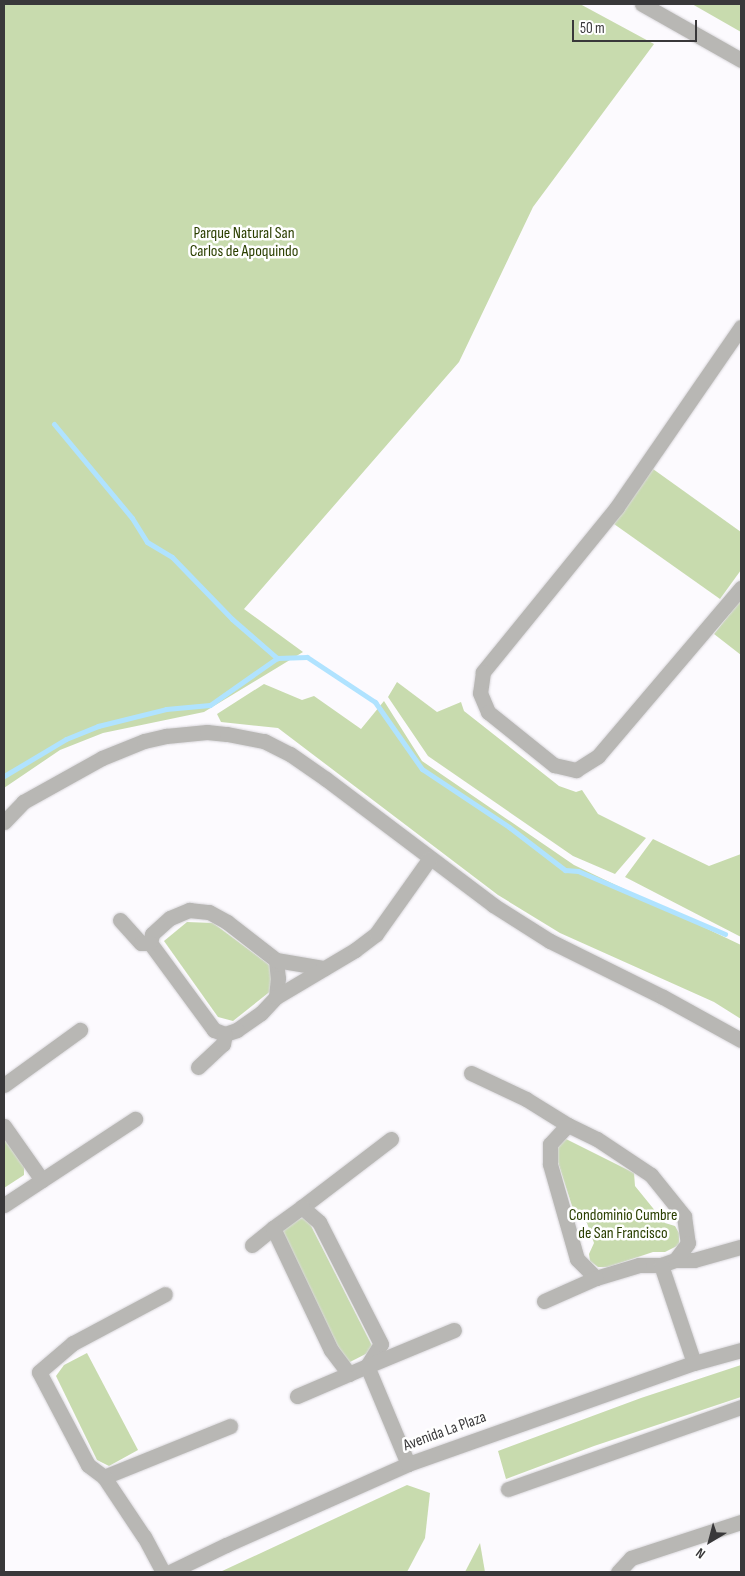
<!DOCTYPE html>
<style>
body{margin:0}
#map{position:relative;width:745px;height:1576px;overflow:hidden;background:#fcfafe;font-family:"Sofia Sans Condensed",sans-serif}
div>[style]{position:absolute}
[style*='--x']{left:calc(var(--x)*1px);top:calc(var(--y)*1px);width:calc(var(--w)*1px);rotate:calc(var(--a)*1deg)}
.green>*{inset:0;background:#c8dbae;transform-origin:0 0}
.stream>*{height:5px;margin:-2.5px;padding:0 2.5px;transform-origin:2.5px;border-radius:2.5px;background:#b0e3ff}
.roads{filter:drop-shadow(0 0 1px #d9d7db) drop-shadow(0 0 1px #d9d7db)}
.street>*{height:15px;margin:-7.5px;padding:0 7.5px;transform-origin:7.5px;border-radius:7.5px;background:#b8b7b4}
span{translate:-50% -50%;white-space:nowrap;text-align:center;line-height:1.15;-webkit-text-stroke:5px #fff;paint-order:stroke}
.park-label{font-size:16px;color:#2b3f00}
.street-label{font-size:16px;color:#39383a}
.frame{position:absolute;inset:0;border:5px solid #39383a;pointer-events:none}
.north{position:absolute;left:685px;top:1516px;width:50px;height:50px;-webkit-text-stroke:4px #fff;paint-order:stroke;rotate:217deg;font-size:14px;font-weight:700;line-height:20px;text-align:center;color:#39383a}
.north::after{content:'';display:block;margin:auto;width:18px;height:22px;background:#39383a;clip-path:polygon(50% 0,100% 100%,50% 72%,0 100%)}
.scale{position:absolute;left:572px;top:20px;width:125px;height:22px;box-sizing:border-box;border:2px solid #39383a;border-top:0;padding-left:6px;font-size:15px;line-height:18px;white-space:nowrap;color:#39383a;-webkit-text-stroke:4px #fff;paint-order:stroke}
</style>
<div id="map">
<div class="green">
<i style="clip-path:polygon(4px 4px,580px 4px,654px 44px,533px 207px,459px 362px,244px 609px,303px 652px,204px 712px,103px 733px,60px 750px,4px 788px)"></i>
<i style="clip-path:polygon(692px 4px,741px 4px,741px 32px)"></i>
<i style="clip-path:polygon(653px 469px,741px 532px,741px 570px,720px 599px,614px 524px)"></i>
<i style="clip-path:polygon(741px 600px,741px 655px,714px 634px)"></i>
<i style="clip-path:polygon(397px 682px,437px 712px,461px 702px,464px 711px,559px 786px,576px 792px,582px 790px,598px 814px,646px 838px,615px 874px,573px 856px,428px 756px,388px 697px)"></i>
<i style="clip-path:polygon(264px 684px,302px 700px,314px 696px,361px 729px,384px 701px,422px 761px,574px 865px,741px 945px,741px 1019px,714px 1002px,560px 933px,498px 895px,278px 728px,221px 722px,217px 714px)"></i>
<i style="clip-path:polygon(653px 839px,709px 866px,741px 854px,741px 937px,625px 877px)"></i>
<i style="clip-path:polygon(187px 922px,213px 923px,272px 967px,272px 990px,233px 1021px,218px 1017px,164px 941px)"></i>
<i style="clip-path:polygon(4px 1138px,24px 1164px,24px 1175px,4px 1188px)"></i>
<i style="clip-path:polygon(566px 1139px,634px 1173px,635px 1186px,665px 1223px,675px 1226px,679px 1233px,679px 1245px,665px 1252px,653px 1252px,608px 1267px,598px 1267px,590px 1261px,589px 1254px,594px 1243px,587px 1223px,573px 1209px,555px 1153px,558px 1145px)"></i>
<i style="left:306px;top:1216px;width:150px;height:31px;rotate:63deg"></i>
<i style="clip-path:polygon(87px 1353px,138px 1450px,109px 1466px,97px 1460px,56px 1376px,64px 1365px)"></i>
<i style="clip-path:polygon(741px 1365px,741px 1397px,594px 1446px,506px 1479px,498px 1451px,641px 1398px)"></i>
<i style="clip-path:polygon(407px 1485px,430px 1493px,425px 1538px,407px 1572px,220px 1572px)"></i>
<i style="clip-path:polygon(480px 1543px,485px 1572px,465px 1572px)"></i>
</div>
<div class="stream">
<i style="--x:54;--y:424;--w:122;--a:50.3"></i>
<i style="--x:132;--y:518;--w:28;--a:58"></i>
<i style="--x:147;--y:542;--w:29;--a:31"></i>
<i style="--x:172;--y:557;--w:86;--a:45.9"></i>
<i style="--x:232;--y:619;--w:60;--a:40.9"></i>
<i style="--x:4;--y:776;--w:72;--a:-30.8"></i>
<i style="--x:66;--y:739;--w:35;--a:-22"></i>
<i style="--x:98;--y:726;--w:70;--a:-14"></i>
<i style="--x:166;--y:709;--w:44;--a:-5.2"></i>
<i style="--x:210;--y:705;--w:82;--a:-35"></i>
<i style="--x:277;--y:658;--w:30;--a:-2"></i>
<i style="--x:307;--y:657;--w:82;--a:33.5"></i>
<i style="--x:375;--y:702;--w:82;--a:55"></i>
<i style="--x:422;--y:769;--w:105;--a:33.7"></i>
<i style="--x:509;--y:827;--w:71;--a:37.5"></i>
<i style="--x:565;--y:870;--w:13;--a:4"></i>
<i style="--x:578;--y:871;--w:160;--a:23.2"></i>
</div>
<div class="roads">
<div class="street">
<i style="--x:642;--y:4;--w:114;--a:29.5"></i>
<i style="--x:741;--y:327;--w:219;--a:124.6"></i>
<i style="--x:617;--y:507;--w:213;--a:129.1"></i>
<i style="--x:483;--y:672;--w:21;--a:98"></i>
<i style="--x:480;--y:693;--w:21;--a:67"></i>
<i style="--x:488;--y:712;--w:85;--a:38.8"></i>
<i style="--x:554;--y:765;--w:23;--a:13"></i>
<i style="--x:576;--y:770;--w:26;--a:-32"></i>
<i style="--x:598;--y:756;--w:221;--a:-49.6"></i>
<i style="--x:4;--y:822;--w:28;--a:-46"></i>
<i style="--x:23;--y:802;--w:90;--a:-29.1"></i>
<i style="--x:102;--y:758;--w:45;--a:-22"></i>
<i style="--x:144;--y:741;--w:23;--a:-13"></i>
<i style="--x:166;--y:736;--w:41;--a:-5.6"></i>
<i style="--x:207;--y:732;--w:20;--a:6"></i>
<i style="--x:227;--y:734;--w:38;--a:11"></i>
<i style="--x:264;--y:741;--w:29;--a:27"></i>
<i style="--x:290;--y:754;--w:44;--a:34.8"></i>
<i style="--x:326;--y:779;--w:209;--a:37"></i>
<i style="--x:493;--y:905;--w:67;--a:32.3"></i>
<i style="--x:550;--y:941;--w:126;--a:26.4"></i>
<i style="--x:663;--y:997;--w:89;--a:28.9"></i>
<i style="--x:189;--y:910;--w:20;--a:6"></i>
<i style="--x:209;--y:912;--w:21;--a:29"></i>
<i style="--x:227;--y:922;--w:62;--a:37.8"></i>
<i style="--x:276;--y:960;--w:18;--a:84"></i>
<i style="--x:278;--y:978;--w:19;--a:96"></i>
<i style="--x:276;--y:997;--w:22;--a:133"></i>
<i style="--x:261;--y:1013;--w:29;--a:145"></i>
<i style="--x:237;--y:1030;--w:13;--a:162"></i>
<i style="--x:225;--y:1034;--w:12;--a:-160"></i>
<i style="--x:214;--y:1030;--w:108;--a:-126.3"></i>
<i style="--x:150;--y:943;--w:9;--a:-77"></i>
<i style="--x:152;--y:934;--w:24;--a:-42"></i>
<i style="--x:170;--y:918;--w:21;--a:-23"></i>
<i style="--x:120;--y:920;--w:31;--a:48"></i>
<i style="--x:141;--y:943;--w:9;--a:0"></i>
<i style="--x:276;--y:960;--w:49;--a:9.5"></i>
<i style="--x:276;--y:997;--w:92;--a:-30.7"></i>
<i style="--x:355;--y:950;--w:26;--a:-37"></i>
<i style="--x:376;--y:934;--w:93;--a:-54.6"></i>
<i style="--x:198;--y:1067;--w:34;--a:-43"></i>
<i style="--x:223;--y:1044;--w:10;--a:-79"></i>
<i style="--x:471;--y:1073;--w:61;--a:25.3"></i>
<i style="--x:526;--y:1099;--w:49;--a:31.8"></i>
<i style="--x:4;--y:1085;--w:94;--a:-35.9"></i>
<i style="--x:568;--y:1125;--w:32;--a:26"></i>
<i style="--x:597;--y:1139;--w:65;--a:33.7"></i>
<i style="--x:651;--y:1175;--w:53;--a:51.2"></i>
<i style="--x:684;--y:1216;--w:27;--a:82"></i>
<i style="--x:688;--y:1243;--w:21;--a:127"></i>
<i style="--x:675;--y:1260;--w:15;--a:160"></i>
<i style="--x:661;--y:1265;--w:22;--a:180"></i>
<i style="--x:639;--y:1265;--w:45;--a:163.2"></i>
<i style="--x:596;--y:1278;--w:27;--a:-135"></i>
<i style="--x:577;--y:1259;--w:99;--a:-105.9"></i>
<i style="--x:550;--y:1164;--w:20;--a:-90"></i>
<i style="--x:550;--y:1144;--w:26;--a:-47"></i>
<i style="--x:4;--y:1126;--w:66;--a:54.9"></i>
<i style="--x:4;--y:1205;--w:157;--a:-33.3"></i>
<i style="--x:302;--y:1207;--w:112;--a:-37.4"></i>
<i style="--x:252;--y:1245;--w:27;--a:-39"></i>
<i style="--x:675;--y:1260;--w:19;--a:0"></i>
<i style="--x:694;--y:1260;--w:48;--a:-15.8"></i>
<i style="--x:661;--y:1265;--w:103;--a:71.4"></i>
<i style="--x:544;--y:1301;--w:57;--a:-23.9"></i>
<i style="--x:297;--y:1396;--w:76;--a:-23.2"></i>
<i style="--x:367;--y:1366;--w:26;--a:-58"></i>
<i style="--x:381;--y:1344;--w:137;--a:-116.9"></i>
<i style="--x:319;--y:1222;--w:23;--a:-139"></i>
<i style="--x:302;--y:1207;--w:36;--a:144"></i>
<i style="--x:273;--y:1228;--w:135;--a:64.6"></i>
<i style="--x:331;--y:1350;--w:30;--a:53"></i>
<i style="--x:408;--y:1464;--w:106;--a:-112.7"></i>
<i style="--x:367;--y:1366;--w:94;--a:-22.5"></i>
<i style="--x:104;--y:1477;--w:136;--a:-22"></i>
<i style="--x:508;--y:1489;--w:247;--a:-19.4"></i>
<i style="--x:163;--y:1572;--w:40;--a:-118"></i>
<i style="--x:144;--y:1537;--w:72;--a:-123.7"></i>
<i style="--x:104;--y:1477;--w:20;--a:-143"></i>
<i style="--x:88;--y:1465;--w:105;--a:-117.8"></i>
<i style="--x:39;--y:1372;--w:45;--a:-40.5"></i>
<i style="--x:73;--y:1343;--w:104;--a:-28"></i>
<i style="--x:170;--y:1572;--w:62;--a:-25.7"></i>
<i style="--x:226;--y:1545;--w:199;--a:-24"></i>
<i style="--x:408;--y:1464;--w:303;--a:-19.5"></i>
<i style="--x:694;--y:1363;--w:49;--a:-15.5"></i>
<i style="--x:618;--y:1572;--w:19;--a:-47"></i>
<i style="--x:631;--y:1558;--w:116;--a:-18.1"></i>
</div>
</div>
<div class="park-label">
<span style="left:244px;top:243px">Parque Natural San<br>Carlos de Apoquindo</span>
<span style="left:623px;top:1225px">Condominio Cumbre<br>de San Francisco</span>
</div>
<div class="street-label">
<span style="left:445px;top:1432px;rotate:-20deg">Avenida La Plaza</span>
</div>
<div class="frame"></div>
<div class="north">N</div>
<div class="scale">50 m</div>
</div>
